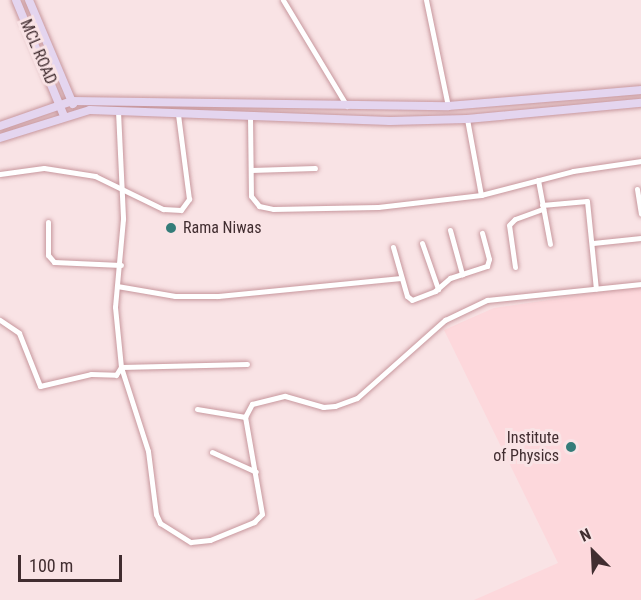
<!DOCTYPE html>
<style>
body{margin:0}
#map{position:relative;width:641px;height:600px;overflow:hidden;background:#f9e3e5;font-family:"Roboto Condensed",sans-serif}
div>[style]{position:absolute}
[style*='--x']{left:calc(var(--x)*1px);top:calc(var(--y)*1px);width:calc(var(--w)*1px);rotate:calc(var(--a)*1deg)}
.built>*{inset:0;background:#fdd8dc}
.roads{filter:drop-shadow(0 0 2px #c7979d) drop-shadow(0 0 2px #c7979d)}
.street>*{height:5px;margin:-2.5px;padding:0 2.5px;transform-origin:2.5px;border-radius:2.5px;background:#fff}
.secondary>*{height:8px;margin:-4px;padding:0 4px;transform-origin:4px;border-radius:4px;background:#e4d5ef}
.dots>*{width:16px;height:16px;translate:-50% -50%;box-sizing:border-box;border:3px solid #f9e3e5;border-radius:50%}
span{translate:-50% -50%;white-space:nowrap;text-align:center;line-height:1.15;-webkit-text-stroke:6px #f9e3e5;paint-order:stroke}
.street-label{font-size:16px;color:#412d30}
.poi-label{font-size:16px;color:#412d30}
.left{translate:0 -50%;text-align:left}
.right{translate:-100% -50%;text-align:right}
.north{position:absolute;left:563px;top:522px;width:60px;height:60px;-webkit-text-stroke:4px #f9e3e5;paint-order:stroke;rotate:336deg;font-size:16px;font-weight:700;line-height:24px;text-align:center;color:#412d30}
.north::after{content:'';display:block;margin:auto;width:21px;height:27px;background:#412d30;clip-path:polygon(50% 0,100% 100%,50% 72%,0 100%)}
.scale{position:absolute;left:18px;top:555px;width:104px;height:27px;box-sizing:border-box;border:3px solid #412d30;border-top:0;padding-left:8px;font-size:18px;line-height:21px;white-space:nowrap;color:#412d30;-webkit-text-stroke:4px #f9e3e5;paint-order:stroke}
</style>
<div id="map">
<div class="built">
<i style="clip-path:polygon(641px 286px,641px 600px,474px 600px,558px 563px,444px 330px,494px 308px)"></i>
</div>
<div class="roads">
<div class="street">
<i style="--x:283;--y:0;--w:124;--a:58.9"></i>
<i style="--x:426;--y:0;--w:108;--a:78.3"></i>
<i style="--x:118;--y:111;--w:108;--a:87.3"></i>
<i style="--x:123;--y:219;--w:88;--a:95.2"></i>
<i style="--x:115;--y:307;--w:60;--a:84.3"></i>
<i style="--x:121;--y:367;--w:88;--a:72.2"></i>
<i style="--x:148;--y:451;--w:64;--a:82.8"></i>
<i style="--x:156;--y:514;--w:10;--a:66"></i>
<i style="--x:160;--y:523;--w:36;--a:32"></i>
<i style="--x:191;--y:542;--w:19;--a:-6"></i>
<i style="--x:210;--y:540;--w:48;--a:-22.2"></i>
<i style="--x:254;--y:522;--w:11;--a:-45"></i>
<i style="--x:262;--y:514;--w:98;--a:-99.9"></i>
<i style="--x:245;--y:417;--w:15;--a:-62"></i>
<i style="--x:252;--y:404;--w:34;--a:-14"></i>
<i style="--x:285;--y:396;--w:40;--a:16"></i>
<i style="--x:323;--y:407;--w:12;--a:-5"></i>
<i style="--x:335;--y:406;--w:23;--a:-20"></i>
<i style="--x:357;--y:398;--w:118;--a:-41.6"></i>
<i style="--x:445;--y:320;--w:47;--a:-25.5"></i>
<i style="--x:487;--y:300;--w:155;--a:-5.9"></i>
<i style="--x:250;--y:116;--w:80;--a:89.3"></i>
<i style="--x:251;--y:196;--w:13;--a:51"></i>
<i style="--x:259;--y:206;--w:14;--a:12"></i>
<i style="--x:273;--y:209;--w:105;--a:-1.1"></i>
<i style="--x:378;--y:207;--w:104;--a:-6.6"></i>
<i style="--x:481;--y:195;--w:95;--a:-14.6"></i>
<i style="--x:573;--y:171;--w:69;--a:-8.4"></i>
<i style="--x:467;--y:119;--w:77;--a:79.6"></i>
<i style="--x:251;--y:170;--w:64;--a:-1.8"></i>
<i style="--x:0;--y:174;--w:44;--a:-7.8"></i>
<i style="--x:44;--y:168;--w:52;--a:8.9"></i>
<i style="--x:95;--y:176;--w:76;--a:25.9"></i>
<i style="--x:163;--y:209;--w:18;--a:3"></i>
<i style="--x:181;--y:210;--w:14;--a:-54"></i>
<i style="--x:189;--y:199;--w:86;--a:-97.4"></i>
<i style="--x:538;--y:180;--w:65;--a:79.4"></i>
<i style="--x:637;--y:189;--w:25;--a:81"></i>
<i style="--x:542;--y:205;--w:45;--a:-5.1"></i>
<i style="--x:587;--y:201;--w:88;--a:84.2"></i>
<i style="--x:48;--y:222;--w:33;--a:90"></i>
<i style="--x:48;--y:255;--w:9;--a:49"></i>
<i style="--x:54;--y:262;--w:67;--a:2.6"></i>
<i style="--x:450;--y:230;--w:46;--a:74.7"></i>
<i style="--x:422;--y:243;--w:49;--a:70.8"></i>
<i style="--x:593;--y:243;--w:48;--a:-5.9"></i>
<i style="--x:393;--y:247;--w:51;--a:74.1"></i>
<i style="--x:407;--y:296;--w:6;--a:39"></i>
<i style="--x:412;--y:300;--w:25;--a:-21"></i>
<i style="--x:435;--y:291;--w:20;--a:-41"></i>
<i style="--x:450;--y:278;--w:39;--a:-18"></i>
<i style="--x:487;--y:266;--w:7;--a:-74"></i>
<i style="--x:489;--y:259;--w:27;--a:-105"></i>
<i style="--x:515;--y:267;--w:42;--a:-98.1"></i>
<i style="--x:509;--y:225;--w:8;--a:-45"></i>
<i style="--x:515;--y:219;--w:30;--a:-20"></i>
<i style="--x:117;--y:286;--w:59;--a:9.8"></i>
<i style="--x:175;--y:296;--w:43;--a:0"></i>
<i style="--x:218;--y:296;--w:184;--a:-5.6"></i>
<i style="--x:0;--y:320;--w:23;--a:34"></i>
<i style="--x:19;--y:333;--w:57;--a:68.4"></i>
<i style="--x:40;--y:386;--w:52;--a:-13.2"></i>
<i style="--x:91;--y:374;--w:25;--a:2"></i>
<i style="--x:116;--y:375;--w:9;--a:-58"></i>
<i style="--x:121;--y:367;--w:126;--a:-1.4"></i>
<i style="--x:197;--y:409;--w:49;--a:9.5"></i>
<i style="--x:212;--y:452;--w:48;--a:24.4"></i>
</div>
<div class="secondary">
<i style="--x:16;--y:0;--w:126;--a:67.5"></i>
<i style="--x:29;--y:0;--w:113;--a:67.1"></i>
<i style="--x:0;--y:126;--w:76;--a:-19.1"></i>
<i style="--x:72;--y:101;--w:376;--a:0.8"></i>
<i style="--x:448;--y:106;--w:194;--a:-4.7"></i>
<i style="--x:0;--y:138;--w:94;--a:-17.3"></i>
<i style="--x:90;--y:110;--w:300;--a:2.1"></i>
<i style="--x:390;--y:121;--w:77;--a:-1.5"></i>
<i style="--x:467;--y:119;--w:175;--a:-5.3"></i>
</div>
</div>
<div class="dots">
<i style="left:171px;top:228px;background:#347c79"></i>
<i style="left:571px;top:447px;background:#347c79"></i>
</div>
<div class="street-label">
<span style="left:38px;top:52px;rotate:67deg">MCL ROAD</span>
</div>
<div class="poi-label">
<span class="left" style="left:183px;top:228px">Rama Niwas</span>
<span class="right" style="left:559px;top:447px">Institute<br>of Physics</span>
</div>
<div class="north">N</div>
<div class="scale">100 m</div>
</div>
